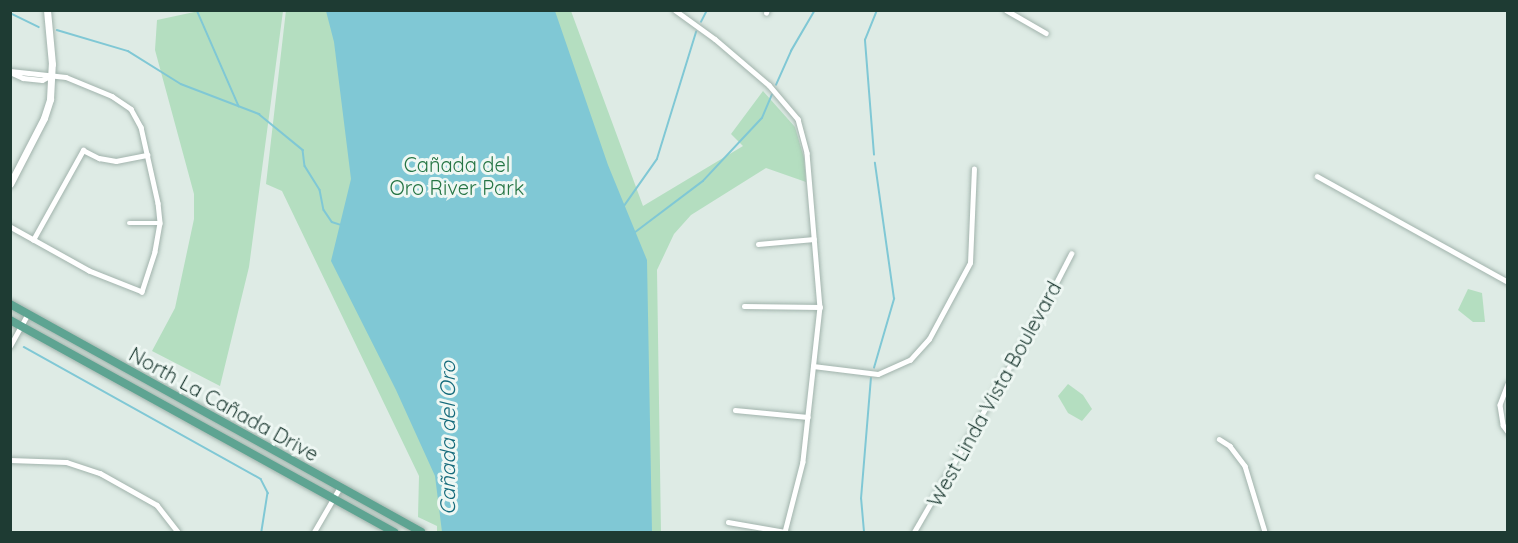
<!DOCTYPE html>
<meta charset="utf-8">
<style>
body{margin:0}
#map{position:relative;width:1518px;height:543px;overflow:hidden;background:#deebe5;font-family:Quicksand,sans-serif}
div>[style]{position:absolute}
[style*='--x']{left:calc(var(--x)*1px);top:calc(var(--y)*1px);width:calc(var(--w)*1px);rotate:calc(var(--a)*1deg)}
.green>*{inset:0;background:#b4dec0}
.water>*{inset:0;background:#80c8d5}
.stream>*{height:1.5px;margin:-0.75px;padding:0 0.75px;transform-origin:0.75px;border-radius:0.75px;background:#80c8d5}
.roads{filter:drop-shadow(0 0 2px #a1b3ac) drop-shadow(0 0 2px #a1b3ac)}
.street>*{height:4.5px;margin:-2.25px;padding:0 2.25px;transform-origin:2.25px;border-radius:2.25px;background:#fff}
.secondary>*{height:7px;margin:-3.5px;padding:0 3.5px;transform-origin:3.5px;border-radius:3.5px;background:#fff}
.primary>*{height:8px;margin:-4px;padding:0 4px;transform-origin:4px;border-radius:4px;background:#5ea492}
span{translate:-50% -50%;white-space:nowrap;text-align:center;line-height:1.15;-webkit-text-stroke:6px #eef7f3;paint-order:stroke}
.park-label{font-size:20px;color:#257544}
.street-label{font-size:20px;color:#1e3b33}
.water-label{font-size:21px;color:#146a7b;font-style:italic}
.frame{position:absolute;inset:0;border:12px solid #1e3b33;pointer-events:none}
</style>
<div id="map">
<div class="green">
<i style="clip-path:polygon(286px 10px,571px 11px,643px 206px,743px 146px,731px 134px,763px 91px,795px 127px,804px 158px,806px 182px,766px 168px,691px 215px,674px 234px,657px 270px,661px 532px,437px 532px,437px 526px,418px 517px,419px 476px,282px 191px,266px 184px)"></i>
<i style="clip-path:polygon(199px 11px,283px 11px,249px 267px,220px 386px,152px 351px,175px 308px,194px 219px,194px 194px,155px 50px,157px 20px)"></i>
<i style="clip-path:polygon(1468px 289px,1482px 293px,1485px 322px,1473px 322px,1458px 310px)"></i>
<i style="clip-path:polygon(1068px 384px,1083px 395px,1092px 409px,1082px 421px,1068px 413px,1058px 396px)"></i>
</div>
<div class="water">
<i style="clip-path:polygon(326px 11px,555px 11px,608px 165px,647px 260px,652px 532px,442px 532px,435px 476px,396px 390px,331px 261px,351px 179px,334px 42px)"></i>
</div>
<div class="stream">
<i style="--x:197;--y:10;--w:105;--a:66.4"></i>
<i style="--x:10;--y:13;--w:32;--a:26"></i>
<i style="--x:701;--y:22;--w:13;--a:-63"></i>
<i style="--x:57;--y:30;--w:74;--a:16.5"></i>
<i style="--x:128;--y:51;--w:62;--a:31.9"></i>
<i style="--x:181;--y:84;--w:84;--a:21"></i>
<i style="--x:259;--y:114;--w:57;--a:39.3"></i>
<i style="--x:303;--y:150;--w:16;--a:83"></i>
<i style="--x:305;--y:166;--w:28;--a:58"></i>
<i style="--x:320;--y:190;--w:20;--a:79"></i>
<i style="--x:324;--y:210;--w:14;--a:56"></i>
<i style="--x:332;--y:222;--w:9;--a:18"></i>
<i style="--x:776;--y:85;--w:37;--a:-66"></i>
<i style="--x:791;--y:51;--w:48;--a:-59.7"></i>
<i style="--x:874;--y:155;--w:115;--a:-94.5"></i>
<i style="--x:865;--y:40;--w:32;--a:-68"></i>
<i style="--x:624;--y:206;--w:57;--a:-54.9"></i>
<i style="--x:657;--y:159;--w:133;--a:-72.9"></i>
<i style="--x:634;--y:233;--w:86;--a:-37"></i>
<i style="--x:703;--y:181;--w:86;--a:-46.9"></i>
<i style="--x:762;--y:118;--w:25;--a:-67"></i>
<i style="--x:24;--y:347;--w:271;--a:29.1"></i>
<i style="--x:261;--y:479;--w:16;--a:63"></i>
<i style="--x:268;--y:493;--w:39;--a:99"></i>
<i style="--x:874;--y:368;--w:72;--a:-73.8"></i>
<i style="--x:894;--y:299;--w:137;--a:-98"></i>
<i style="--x:864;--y:532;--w:33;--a:-95"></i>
<i style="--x:861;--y:499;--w:121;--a:-85.3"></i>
</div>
<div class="roads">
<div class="street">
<i style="--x:675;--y:10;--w:49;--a:35.9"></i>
<i style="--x:715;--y:39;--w:71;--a:40.4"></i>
<i style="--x:769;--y:85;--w:45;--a:49.5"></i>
<i style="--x:798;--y:119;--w:35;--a:75"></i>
<i style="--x:807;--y:153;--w:155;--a:85.2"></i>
<i style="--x:820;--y:307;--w:156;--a:96.3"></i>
<i style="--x:803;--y:462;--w:72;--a:104.4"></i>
<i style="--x:1006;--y:10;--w:46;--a:29.9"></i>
<i style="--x:766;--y:13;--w:3;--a:-72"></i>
<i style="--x:10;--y:71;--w:56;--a:6.1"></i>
<i style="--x:66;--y:77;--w:50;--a:22.4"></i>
<i style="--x:112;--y:96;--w:23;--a:34"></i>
<i style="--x:131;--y:109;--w:21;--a:61"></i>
<i style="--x:141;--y:127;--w:78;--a:77.4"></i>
<i style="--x:158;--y:203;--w:20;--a:84"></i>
<i style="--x:160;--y:223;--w:29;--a:100"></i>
<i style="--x:155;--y:252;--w:42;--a:108"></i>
<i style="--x:142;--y:292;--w:57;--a:-158.4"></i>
<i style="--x:89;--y:271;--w:90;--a:-150.9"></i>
<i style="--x:10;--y:72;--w:14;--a:25"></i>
<i style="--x:23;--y:78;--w:19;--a:6"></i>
<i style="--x:42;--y:80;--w:11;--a:-27"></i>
<i style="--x:1317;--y:176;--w:218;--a:29"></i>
<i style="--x:129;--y:223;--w:31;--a:0"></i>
<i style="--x:33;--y:240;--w:103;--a:-60.9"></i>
<i style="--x:83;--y:150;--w:18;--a:27"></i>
<i style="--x:99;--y:158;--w:17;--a:10"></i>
<i style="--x:116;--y:161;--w:32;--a:-11"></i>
<i style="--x:758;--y:244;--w:56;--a:-5.1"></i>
<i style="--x:744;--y:306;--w:76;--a:0.8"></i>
<i style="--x:10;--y:346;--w:37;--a:-61"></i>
<i style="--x:813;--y:366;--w:65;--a:7"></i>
<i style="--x:878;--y:374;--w:35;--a:-24"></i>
<i style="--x:910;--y:360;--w:28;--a:-48"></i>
<i style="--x:929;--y:339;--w:86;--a:-61.7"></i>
<i style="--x:970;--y:263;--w:94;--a:-87.6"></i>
<i style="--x:1508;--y:384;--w:22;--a:111"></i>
<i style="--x:1500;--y:405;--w:20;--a:81"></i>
<i style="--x:1503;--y:425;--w:9;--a:54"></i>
<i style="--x:735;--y:410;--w:73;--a:5.5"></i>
<i style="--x:1219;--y:439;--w:13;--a:32"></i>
<i style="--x:1230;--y:446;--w:25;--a:53"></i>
<i style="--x:1245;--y:466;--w:69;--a:73.1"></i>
<i style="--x:10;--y:460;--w:56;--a:2"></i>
<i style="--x:66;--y:462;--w:36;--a:18"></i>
<i style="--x:100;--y:473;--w:65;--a:29.3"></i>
<i style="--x:157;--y:505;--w:34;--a:52"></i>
<i style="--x:728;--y:522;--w:59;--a:9.8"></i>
<i style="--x:314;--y:532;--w:52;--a:-60"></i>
<i style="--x:914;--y:532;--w:252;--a:-60"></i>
<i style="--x:1040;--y:314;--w:68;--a:-62.7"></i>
</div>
<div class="secondary">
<i style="--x:10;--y:184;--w:74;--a:-62.7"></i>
<i style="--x:44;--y:118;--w:20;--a:-72"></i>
<i style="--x:50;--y:99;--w:35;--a:-87"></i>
<i style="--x:52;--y:64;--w:54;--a:-95.3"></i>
</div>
<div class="primary">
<i style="--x:10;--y:304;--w:470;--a:29"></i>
<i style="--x:10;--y:320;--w:439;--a:28.9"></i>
</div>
</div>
<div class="park-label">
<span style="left:457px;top:176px">Cañada del<br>Oro River Park</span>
</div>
<div class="street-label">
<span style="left:994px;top:394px;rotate:-61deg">West Linda Vista Boulevard</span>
<span style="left:224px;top:404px;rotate:29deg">North La Cañada Drive</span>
</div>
<div class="water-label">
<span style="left:447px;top:438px;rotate:-90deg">Cañada del Oro</span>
</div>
<div class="frame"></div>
</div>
